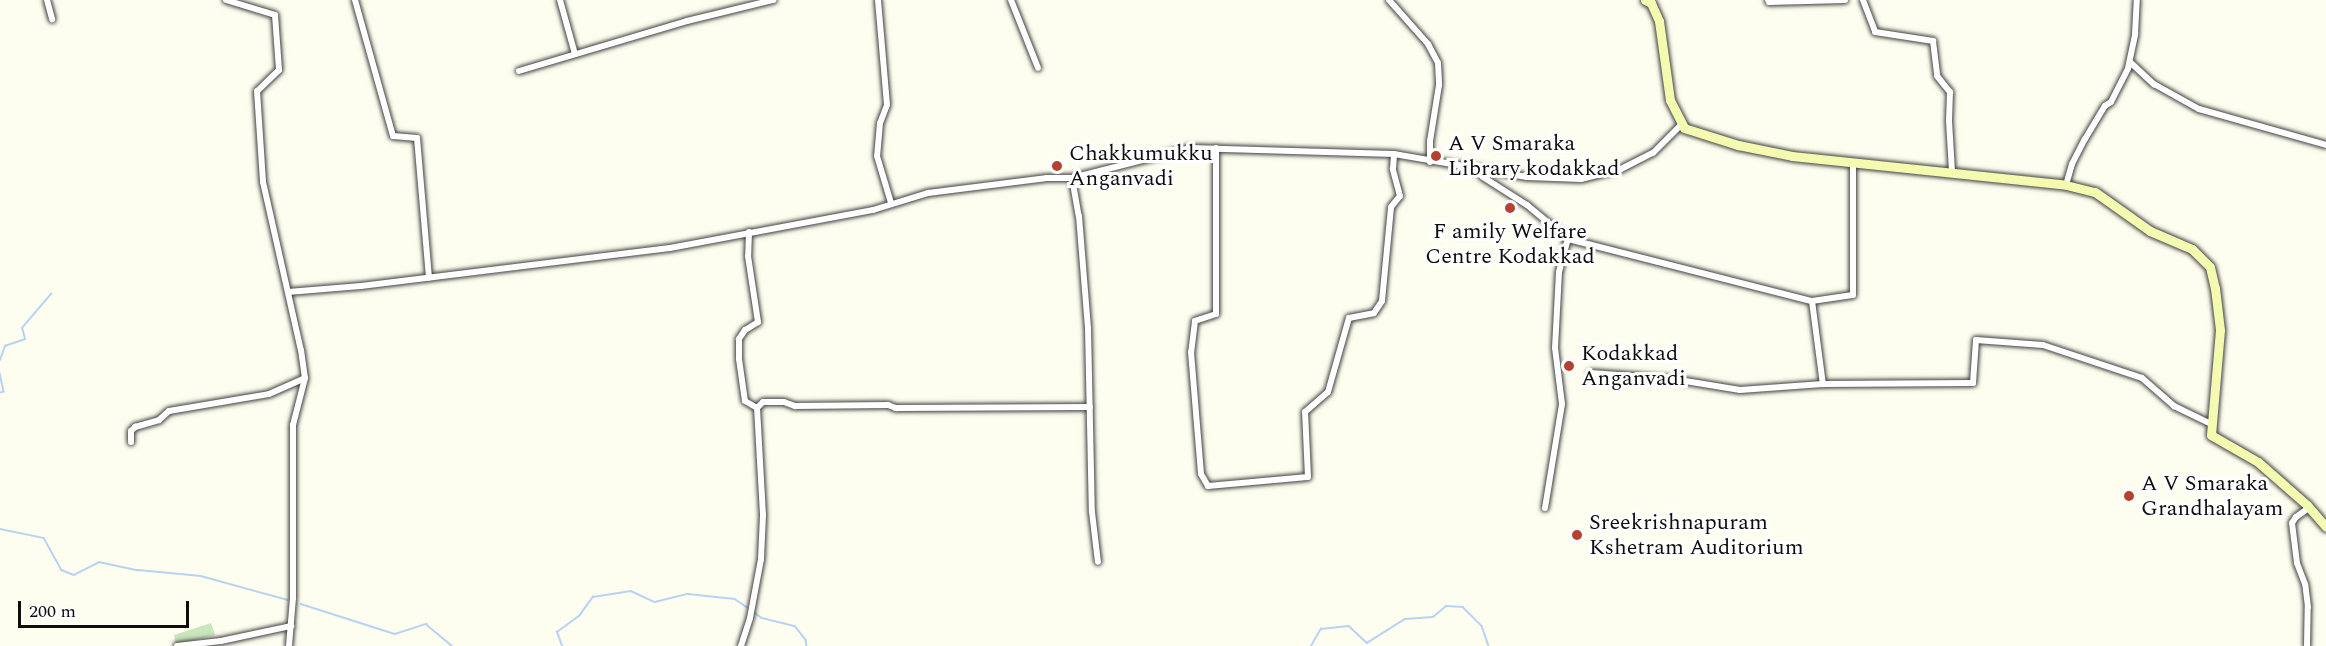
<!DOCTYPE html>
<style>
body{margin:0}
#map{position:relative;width:2326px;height:646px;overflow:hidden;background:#fefef0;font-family:Spectral,serif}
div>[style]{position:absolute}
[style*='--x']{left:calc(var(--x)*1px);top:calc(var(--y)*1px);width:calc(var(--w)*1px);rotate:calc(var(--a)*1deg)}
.green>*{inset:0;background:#cae6bc}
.stream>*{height:1.5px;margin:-0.75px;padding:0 0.75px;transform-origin:0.75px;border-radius:0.75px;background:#b8d2f2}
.roads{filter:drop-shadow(0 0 2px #414141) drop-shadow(0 0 2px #414141)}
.minor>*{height:6px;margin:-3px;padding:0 3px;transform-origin:3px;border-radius:3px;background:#fff}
.secondary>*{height:9px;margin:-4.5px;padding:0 4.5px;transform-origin:4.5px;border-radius:4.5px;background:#f4fab0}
.dots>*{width:16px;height:16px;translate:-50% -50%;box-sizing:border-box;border:3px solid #fff;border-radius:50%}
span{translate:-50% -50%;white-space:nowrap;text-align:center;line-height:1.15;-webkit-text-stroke:6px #fff;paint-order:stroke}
.poi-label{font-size:22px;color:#0e0e0e}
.left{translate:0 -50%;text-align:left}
.scale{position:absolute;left:18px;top:601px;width:171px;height:27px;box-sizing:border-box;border:3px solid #0e0e0e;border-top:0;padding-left:8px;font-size:18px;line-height:21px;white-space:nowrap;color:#0e0e0e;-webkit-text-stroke:4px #fff;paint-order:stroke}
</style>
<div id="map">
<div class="green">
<i style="clip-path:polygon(211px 623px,215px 635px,176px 645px,174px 635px)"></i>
</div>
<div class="stream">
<i style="--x:0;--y:360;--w:15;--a:-70"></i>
<i style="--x:5;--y:346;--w:21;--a:-19"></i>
<i style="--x:25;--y:339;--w:11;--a:-105"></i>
<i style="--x:22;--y:328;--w:45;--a:-49.5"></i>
<i style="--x:0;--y:373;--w:19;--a:78"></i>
<i style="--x:4;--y:392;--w:4;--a:166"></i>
<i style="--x:0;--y:529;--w:45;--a:11.6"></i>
<i style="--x:44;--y:538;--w:37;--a:61"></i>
<i style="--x:62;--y:570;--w:13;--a:23"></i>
<i style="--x:74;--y:575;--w:28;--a:-27"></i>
<i style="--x:99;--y:562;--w:40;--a:12"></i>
<i style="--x:138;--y:570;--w:63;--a:5.4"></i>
<i style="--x:201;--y:576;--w:90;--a:15.4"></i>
<i style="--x:301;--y:604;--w:99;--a:17.7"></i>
<i style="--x:395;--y:634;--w:33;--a:-18"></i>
<i style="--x:426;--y:624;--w:34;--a:40"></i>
<i style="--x:754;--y:612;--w:10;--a:37"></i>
<i style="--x:762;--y:618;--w:34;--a:14"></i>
<i style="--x:795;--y:626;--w:18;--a:52"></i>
<i style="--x:806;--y:640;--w:6;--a:81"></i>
<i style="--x:562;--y:646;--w:15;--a:-110"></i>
<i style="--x:557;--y:632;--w:27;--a:-36"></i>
<i style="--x:579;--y:616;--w:24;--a:-54"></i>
<i style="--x:593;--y:597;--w:38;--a:-9"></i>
<i style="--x:631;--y:591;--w:26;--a:25"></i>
<i style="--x:655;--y:602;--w:34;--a:-14"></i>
<i style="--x:688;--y:594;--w:47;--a:6.1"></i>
<i style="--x:735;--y:599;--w:18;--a:34"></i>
<i style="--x:1311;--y:646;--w:20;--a:-60"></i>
<i style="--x:1321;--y:629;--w:28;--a:-6"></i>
<i style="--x:1349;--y:626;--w:25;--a:43"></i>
<i style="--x:1367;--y:643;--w:45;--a:-32.3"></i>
<i style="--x:1405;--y:619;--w:28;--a:-4"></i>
<i style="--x:1433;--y:617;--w:17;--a:-40"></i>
<i style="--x:1446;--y:606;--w:17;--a:3"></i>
<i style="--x:1463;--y:607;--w:27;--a:45"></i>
<i style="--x:1482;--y:626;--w:21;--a:71"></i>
</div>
<div class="roads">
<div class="minor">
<i style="--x:47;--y:0;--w:20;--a:75"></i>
<i style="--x:226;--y:0;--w:51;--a:17"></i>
<i style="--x:275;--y:15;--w:55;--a:85.8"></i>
<i style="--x:279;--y:70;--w:30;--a:136"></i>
<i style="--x:257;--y:91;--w:91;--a:86.2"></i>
<i style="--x:263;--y:182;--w:172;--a:77.3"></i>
<i style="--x:301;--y:350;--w:28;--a:82"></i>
<i style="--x:305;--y:378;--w:49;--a:104.3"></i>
<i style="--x:293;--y:425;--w:173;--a:90"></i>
<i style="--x:293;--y:598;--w:48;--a:94.8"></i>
<i style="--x:355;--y:0;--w:141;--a:74.4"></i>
<i style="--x:393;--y:136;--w:24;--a:5"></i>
<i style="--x:417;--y:138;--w:140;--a:85.1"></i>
<i style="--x:560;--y:0;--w:56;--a:74.5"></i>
<i style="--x:878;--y:0;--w:105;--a:85.1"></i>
<i style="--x:887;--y:105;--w:19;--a:111"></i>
<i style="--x:880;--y:123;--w:33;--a:95"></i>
<i style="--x:877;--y:156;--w:49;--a:73.4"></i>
<i style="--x:1011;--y:0;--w:73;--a:68.3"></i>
<i style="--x:1389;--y:0;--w:59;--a:48.4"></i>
<i style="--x:1428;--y:44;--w:21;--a:62"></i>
<i style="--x:1438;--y:63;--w:22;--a:87"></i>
<i style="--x:1439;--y:85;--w:57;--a:99.1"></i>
<i style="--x:1430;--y:141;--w:21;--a:90"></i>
<i style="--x:1768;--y:0;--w:2;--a:63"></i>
<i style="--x:1769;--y:2;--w:76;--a:-1.5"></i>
<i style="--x:1863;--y:0;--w:34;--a:69"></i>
<i style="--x:1875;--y:32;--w:59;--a:8.8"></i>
<i style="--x:1933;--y:41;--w:35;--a:83"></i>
<i style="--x:1937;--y:76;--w:21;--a:51"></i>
<i style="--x:1950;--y:92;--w:29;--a:92"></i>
<i style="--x:1949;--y:121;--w:51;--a:86.6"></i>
<i style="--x:2130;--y:62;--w:33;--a:43"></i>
<i style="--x:2154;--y:84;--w:51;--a:29.1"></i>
<i style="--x:2199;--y:109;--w:132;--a:15.8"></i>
<i style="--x:519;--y:71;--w:175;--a:-16.6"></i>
<i style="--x:687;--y:21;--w:89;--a:-13.7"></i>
<i style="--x:1216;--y:148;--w:166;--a:90"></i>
<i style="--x:1216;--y:314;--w:22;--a:162"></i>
<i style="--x:1195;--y:321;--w:31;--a:97"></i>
<i style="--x:1191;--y:352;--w:122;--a:85.3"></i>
<i style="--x:1201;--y:474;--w:14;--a:60"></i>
<i style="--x:1208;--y:486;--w:100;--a:-5.1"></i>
<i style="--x:1308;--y:477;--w:65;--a:-92.6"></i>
<i style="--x:1305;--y:412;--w:30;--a:-41"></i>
<i style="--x:1328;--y:392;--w:77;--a:-74.2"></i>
<i style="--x:1349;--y:318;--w:25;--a:-11"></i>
<i style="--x:1374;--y:313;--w:14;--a:-56"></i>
<i style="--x:1382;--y:301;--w:94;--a:-84.5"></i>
<i style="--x:1391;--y:207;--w:14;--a:-51"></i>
<i style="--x:1400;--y:196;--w:28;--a:-105"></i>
<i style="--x:1393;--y:169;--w:15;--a:-86"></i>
<i style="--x:1476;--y:168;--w:11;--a:52"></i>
<i style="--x:1483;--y:177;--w:52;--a:32.5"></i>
<i style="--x:1527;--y:205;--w:53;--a:39.7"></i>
<i style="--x:1568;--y:239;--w:252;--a:14.3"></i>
<i style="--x:1812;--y:301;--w:84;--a:82.5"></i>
<i style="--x:1823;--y:384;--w:150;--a:-0.4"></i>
<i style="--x:1973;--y:383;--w:43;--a:-86"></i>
<i style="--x:1976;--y:340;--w:67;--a:4.3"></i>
<i style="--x:2043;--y:345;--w:104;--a:18.4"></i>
<i style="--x:2142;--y:378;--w:43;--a:41.2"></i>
<i style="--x:2174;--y:406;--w:41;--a:25.9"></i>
<i style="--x:1072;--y:178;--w:39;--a:80"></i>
<i style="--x:1079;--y:216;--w:112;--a:85.4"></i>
<i style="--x:1088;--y:328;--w:184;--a:88.8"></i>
<i style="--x:1092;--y:512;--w:50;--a:83.2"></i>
<i style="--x:2066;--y:185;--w:22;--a:-74"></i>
<i style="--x:2072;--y:164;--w:28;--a:-63"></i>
<i style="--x:2085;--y:139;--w:39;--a:-59"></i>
<i style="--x:2105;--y:106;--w:7;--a:-34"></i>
<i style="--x:2111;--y:102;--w:38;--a:-63"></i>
<i style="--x:2128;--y:68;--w:35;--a:-78"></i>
<i style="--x:2135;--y:34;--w:34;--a:-87"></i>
<i style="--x:749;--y:232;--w:24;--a:92"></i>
<i style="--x:748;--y:256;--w:67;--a:81.4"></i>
<i style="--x:758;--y:322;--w:15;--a:148"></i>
<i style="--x:745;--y:330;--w:11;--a:124"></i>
<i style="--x:739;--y:339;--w:20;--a:90"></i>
<i style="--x:739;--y:359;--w:42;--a:81.9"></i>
<i style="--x:745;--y:401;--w:14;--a:30"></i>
<i style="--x:288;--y:292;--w:73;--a:-4.7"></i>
<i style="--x:361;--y:286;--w:311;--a:-7"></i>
<i style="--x:670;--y:248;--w:207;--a:-10.6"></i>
<i style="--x:873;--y:210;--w:58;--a:-17.2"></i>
<i style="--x:928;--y:193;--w:120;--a:-7.2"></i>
<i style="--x:1047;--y:178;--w:25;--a:0"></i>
<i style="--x:1072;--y:178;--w:122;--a:-14.3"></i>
<i style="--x:1190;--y:148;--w:204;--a:1.7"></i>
<i style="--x:1394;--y:154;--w:135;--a:9.8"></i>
<i style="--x:1527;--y:177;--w:54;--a:2.1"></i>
<i style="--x:1581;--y:179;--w:41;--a:-14"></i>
<i style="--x:1621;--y:169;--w:36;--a:-27"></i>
<i style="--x:1653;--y:153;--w:40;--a:-45"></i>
<i style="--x:1812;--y:301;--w:41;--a:-8.3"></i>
<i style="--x:1853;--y:295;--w:131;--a:-90"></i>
<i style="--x:1591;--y:373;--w:82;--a:4.2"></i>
<i style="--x:1673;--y:379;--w:68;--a:9.3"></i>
<i style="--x:1740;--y:390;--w:83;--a:-4.1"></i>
<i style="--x:131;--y:442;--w:11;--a:-90"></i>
<i style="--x:131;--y:431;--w:6;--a:-45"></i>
<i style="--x:135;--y:427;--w:25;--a:-16"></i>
<i style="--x:159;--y:420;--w:13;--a:-42"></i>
<i style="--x:169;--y:411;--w:101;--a:-9.6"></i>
<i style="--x:269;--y:394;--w:39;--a:-24"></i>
<i style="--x:1545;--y:508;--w:105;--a:-80.7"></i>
<i style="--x:1562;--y:404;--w:56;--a:-97.1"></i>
<i style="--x:1555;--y:348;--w:76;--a:-87"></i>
<i style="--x:1559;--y:272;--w:34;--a:-75"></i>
<i style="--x:177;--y:646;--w:44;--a:-6.5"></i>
<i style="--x:221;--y:641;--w:72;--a:-12.1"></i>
<i style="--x:741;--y:646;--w:29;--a:-72"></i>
<i style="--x:750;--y:618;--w:60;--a:-79.4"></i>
<i style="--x:761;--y:559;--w:44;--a:-87.4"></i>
<i style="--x:763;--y:515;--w:107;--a:-93.2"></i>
<i style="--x:757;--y:408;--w:8;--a:-45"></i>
<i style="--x:763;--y:402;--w:21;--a:0"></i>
<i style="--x:784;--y:402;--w:12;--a:20"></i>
<i style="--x:795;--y:406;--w:93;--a:-0.6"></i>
<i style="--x:888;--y:405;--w:9;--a:21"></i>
<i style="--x:896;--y:408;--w:194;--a:-0.3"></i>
<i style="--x:2307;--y:646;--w:39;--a:-89"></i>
<i style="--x:2308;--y:607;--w:23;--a:-97"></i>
<i style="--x:2305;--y:584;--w:22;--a:-111"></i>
<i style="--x:2297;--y:563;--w:40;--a:-97.1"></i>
<i style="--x:2292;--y:523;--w:7;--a:-56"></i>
<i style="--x:2296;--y:517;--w:16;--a:-35"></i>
</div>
<div class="secondary">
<i style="--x:1645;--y:0;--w:7;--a:27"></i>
<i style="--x:1651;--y:3;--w:20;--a:66"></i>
<i style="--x:1659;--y:21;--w:80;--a:82.1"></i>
<i style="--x:1670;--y:100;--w:31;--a:63"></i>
<i style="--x:1684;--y:128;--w:57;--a:17.5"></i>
<i style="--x:1738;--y:145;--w:55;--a:11.5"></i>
<i style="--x:1792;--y:156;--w:276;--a:6"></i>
<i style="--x:2066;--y:185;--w:30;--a:14"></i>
<i style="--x:2095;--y:192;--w:67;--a:35.3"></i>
<i style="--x:2150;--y:231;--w:46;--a:23.2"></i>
<i style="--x:2192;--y:249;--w:25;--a:45"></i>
<i style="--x:2210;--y:267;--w:22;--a:77"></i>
<i style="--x:2215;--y:288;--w:42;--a:83.2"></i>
<i style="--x:2220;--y:330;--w:105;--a:94.9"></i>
<i style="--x:2211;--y:435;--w:54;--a:29.9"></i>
<i style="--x:2258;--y:462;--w:65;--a:41.3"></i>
<i style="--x:2307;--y:505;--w:29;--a:49"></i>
</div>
</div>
<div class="dots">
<i style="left:1436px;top:156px;background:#b5412f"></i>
<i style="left:1057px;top:166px;background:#b5412f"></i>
<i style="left:1510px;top:208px;background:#b5412f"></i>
<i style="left:1569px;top:366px;background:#b5412f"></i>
<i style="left:2129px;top:496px;background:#b5412f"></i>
<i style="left:1577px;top:535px;background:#b5412f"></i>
</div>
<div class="poi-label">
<span class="left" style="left:1448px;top:156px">A V Smaraka<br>Library kodakkad</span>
<span class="left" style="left:1069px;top:166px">Chakkumukku<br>Anganvadi</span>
<span style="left:1510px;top:244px">F amily Welfare<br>Centre Kodakkad</span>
<span class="left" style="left:1581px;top:366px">Kodakkad<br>Anganvadi</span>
<span class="left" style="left:2141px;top:496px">A V Smaraka<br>Grandhalayam</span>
<span class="left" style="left:1589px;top:535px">Sreekrishnapuram<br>Kshetram Auditorium</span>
</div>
<div class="scale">200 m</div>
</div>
